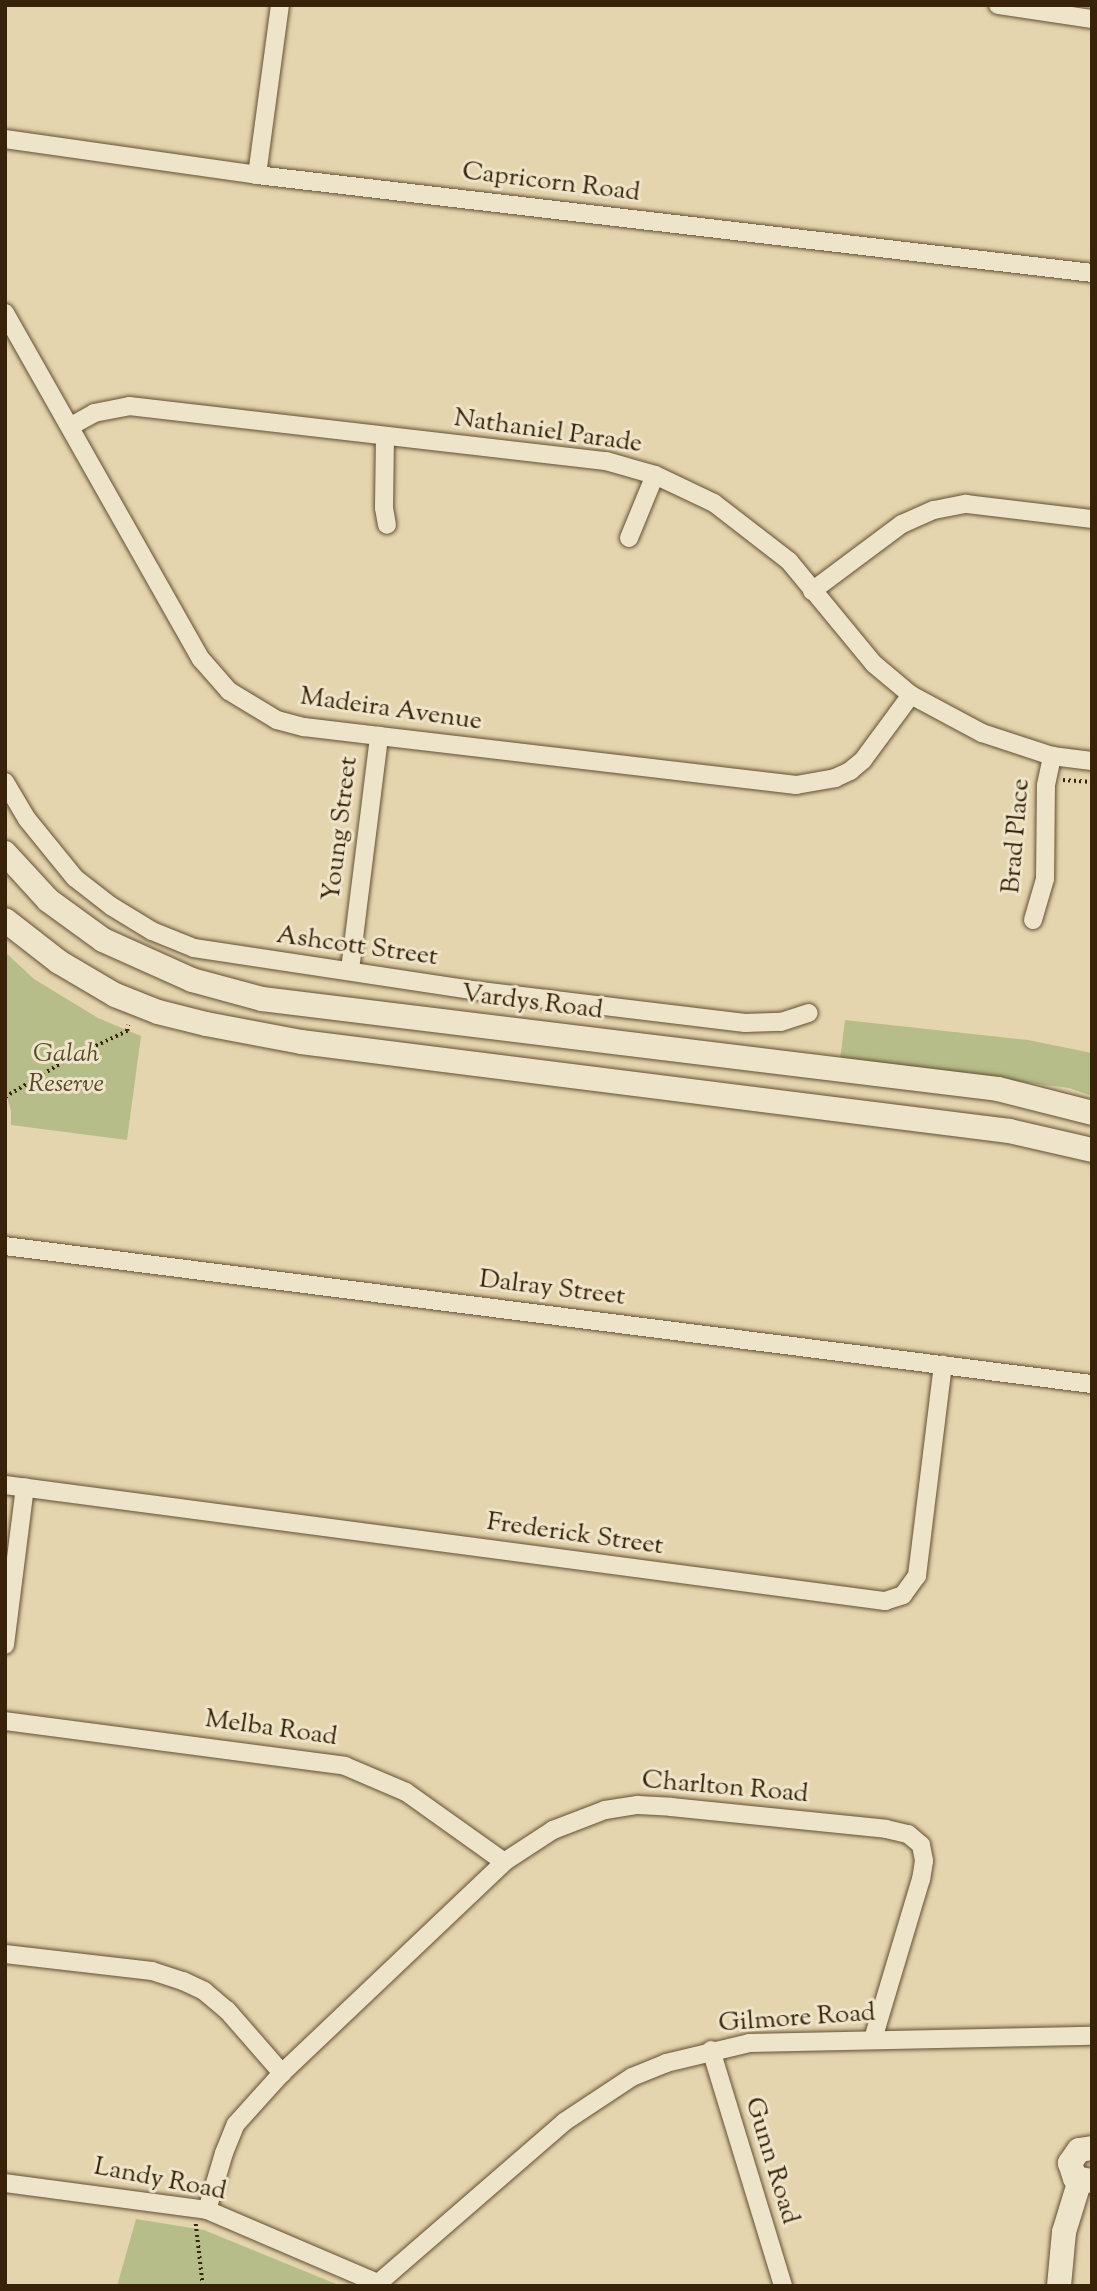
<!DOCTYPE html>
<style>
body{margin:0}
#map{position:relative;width:1097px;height:2291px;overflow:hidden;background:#e5d5ae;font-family:"Sorts Mill Goudy",serif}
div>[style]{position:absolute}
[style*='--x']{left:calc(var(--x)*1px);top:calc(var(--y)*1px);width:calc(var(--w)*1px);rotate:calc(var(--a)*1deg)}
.green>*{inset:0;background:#b6bd89}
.path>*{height:3.5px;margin-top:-1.75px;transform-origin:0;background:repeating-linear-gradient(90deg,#382209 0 2px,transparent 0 5.5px)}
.roads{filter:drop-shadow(0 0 2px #634f32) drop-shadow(0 0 2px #634f32)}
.street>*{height:18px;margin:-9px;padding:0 9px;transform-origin:9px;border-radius:9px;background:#eee4ca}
.secondary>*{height:24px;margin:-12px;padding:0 12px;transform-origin:12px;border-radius:12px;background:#eee4ca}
span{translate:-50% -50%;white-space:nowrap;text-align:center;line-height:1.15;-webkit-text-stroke:6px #eee4ca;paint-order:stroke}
.street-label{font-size:26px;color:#382209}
.park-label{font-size:26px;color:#584929;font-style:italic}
.frame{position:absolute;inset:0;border:7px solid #382209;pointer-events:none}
</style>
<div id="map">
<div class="green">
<i style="clip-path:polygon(5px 952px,34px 979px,98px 1018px,141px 1036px,127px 1140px,11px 1125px,11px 1111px,5px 1089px)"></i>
<i style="clip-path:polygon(845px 1020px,1028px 1040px,1092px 1053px,1092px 1096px,1069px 1088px,840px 1059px)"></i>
<i style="clip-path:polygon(136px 2219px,204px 2230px,341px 2286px,117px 2286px)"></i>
</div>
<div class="path">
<i style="--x:1063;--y:780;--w:29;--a:4"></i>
<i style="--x:5;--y:1097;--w:71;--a:-31.2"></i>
<i style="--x:66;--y:1060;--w:68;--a:-25.4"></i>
<i style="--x:127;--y:1031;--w:6;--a:-81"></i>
<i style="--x:196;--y:2224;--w:62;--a:83.6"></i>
</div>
<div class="roads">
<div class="street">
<i style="--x:998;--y:5;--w:95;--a:8.5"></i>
<i style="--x:5;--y:139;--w:255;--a:8.1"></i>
<i style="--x:257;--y:175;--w:841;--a:6.69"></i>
<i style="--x:257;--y:175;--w:172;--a:-82.3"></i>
<i style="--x:5;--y:313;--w:398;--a:60.5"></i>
<i style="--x:201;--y:659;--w:43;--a:48.8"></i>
<i style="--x:229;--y:691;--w:56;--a:31.1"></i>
<i style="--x:277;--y:720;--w:28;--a:15"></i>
<i style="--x:304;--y:727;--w:76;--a:6.8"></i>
<i style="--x:379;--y:736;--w:420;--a:6.7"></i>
<i style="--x:796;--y:785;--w:40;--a:-10"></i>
<i style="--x:835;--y:778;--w:17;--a:-25"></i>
<i style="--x:850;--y:771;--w:17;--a:-40"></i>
<i style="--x:863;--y:760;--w:81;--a:-53.6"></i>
<i style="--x:71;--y:426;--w:26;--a:-29"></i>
<i style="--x:94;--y:413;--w:36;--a:-11"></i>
<i style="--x:129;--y:406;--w:480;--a:6.6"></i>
<i style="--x:606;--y:461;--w:51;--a:15.9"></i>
<i style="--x:655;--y:475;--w:65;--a:25.4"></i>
<i style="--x:714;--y:503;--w:95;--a:37.7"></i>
<i style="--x:789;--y:561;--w:134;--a:50.5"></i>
<i style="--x:874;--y:664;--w:48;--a:40"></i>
<i style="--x:911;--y:695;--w:81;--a:28.2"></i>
<i style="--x:982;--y:733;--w:74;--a:18.2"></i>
<i style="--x:1052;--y:756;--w:40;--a:7.1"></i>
<i style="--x:385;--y:436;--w:72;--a:90.8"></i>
<i style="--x:384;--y:508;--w:17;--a:80"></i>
<i style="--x:629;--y:538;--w:68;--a:-67.6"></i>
<i style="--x:812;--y:591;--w:112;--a:-36.7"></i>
<i style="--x:902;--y:524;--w:35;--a:-24"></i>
<i style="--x:934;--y:510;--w:33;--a:-11"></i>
<i style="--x:966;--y:504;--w:127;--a:6.8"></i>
<i style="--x:5;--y:782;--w:43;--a:59.3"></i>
<i style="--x:27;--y:819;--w:76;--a:50.9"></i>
<i style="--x:75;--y:878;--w:46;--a:37.9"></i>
<i style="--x:111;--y:906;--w:48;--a:31.4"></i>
<i style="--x:152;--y:931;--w:45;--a:22"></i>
<i style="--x:194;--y:948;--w:281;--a:8.6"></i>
<i style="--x:472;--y:990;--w:275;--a:6.9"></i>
<i style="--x:745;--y:1023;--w:36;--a:-2"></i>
<i style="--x:781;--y:1022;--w:29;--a:-18"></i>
<i style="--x:1033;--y:920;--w:43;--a:-73.7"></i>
<i style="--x:1045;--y:879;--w:94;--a:-89.4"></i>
<i style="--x:1046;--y:785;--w:30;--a:-78"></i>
<i style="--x:350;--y:970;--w:236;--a:-82.9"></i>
<i style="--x:5;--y:1246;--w:1096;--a:7.24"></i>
<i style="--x:5;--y:1485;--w:888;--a:7.51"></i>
<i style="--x:885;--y:1601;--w:19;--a:-18"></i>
<i style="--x:903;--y:1595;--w:24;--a:-54"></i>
<i style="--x:917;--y:1576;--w:213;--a:-83"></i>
<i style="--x:5;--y:1645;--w:159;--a:-82.8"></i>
<i style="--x:5;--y:1721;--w:343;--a:7.5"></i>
<i style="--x:345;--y:1766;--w:66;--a:23.1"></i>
<i style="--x:406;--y:1792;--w:120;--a:35.5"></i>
<i style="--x:5;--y:1954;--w:148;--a:6.6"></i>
<i style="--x:152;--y:1971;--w:33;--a:18"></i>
<i style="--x:183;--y:1981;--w:23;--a:25"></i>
<i style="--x:204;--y:1991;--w:30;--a:40"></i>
<i style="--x:227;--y:2010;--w:84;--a:48.9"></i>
<i style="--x:711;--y:2050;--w:247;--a:73"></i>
<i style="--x:5;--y:2183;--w:204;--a:7.6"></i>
<i style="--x:207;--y:2210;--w:185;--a:23.2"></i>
<i style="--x:207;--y:2210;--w:59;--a:-73.4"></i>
<i style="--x:224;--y:2153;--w:31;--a:-68"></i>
<i style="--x:236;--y:2124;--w:69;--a:-48"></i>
<i style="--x:282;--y:2073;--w:306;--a:-43.5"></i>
<i style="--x:504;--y:1862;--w:59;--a:-33.1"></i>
<i style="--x:553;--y:1830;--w:56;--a:-21"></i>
<i style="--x:605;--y:1810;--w:33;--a:-9"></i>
<i style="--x:638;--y:1805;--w:33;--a:3"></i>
<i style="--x:671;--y:1807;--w:216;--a:5.8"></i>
<i style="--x:886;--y:1829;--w:23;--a:13"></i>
<i style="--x:908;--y:1834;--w:17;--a:40"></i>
<i style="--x:921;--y:1845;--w:16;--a:79"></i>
<i style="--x:924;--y:1861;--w:18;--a:99"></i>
<i style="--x:921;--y:1879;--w:167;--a:106.7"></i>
<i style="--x:375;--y:2286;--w:250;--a:-40.9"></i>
<i style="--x:564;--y:2122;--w:82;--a:-33.5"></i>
<i style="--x:632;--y:2077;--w:37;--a:-22"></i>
<i style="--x:666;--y:2063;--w:85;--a:-13.5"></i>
<i style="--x:749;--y:2043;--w:343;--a:-1.2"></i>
</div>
<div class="secondary">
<i style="--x:5;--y:853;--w:64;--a:47.5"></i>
<i style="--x:48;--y:900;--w:68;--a:36"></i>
<i style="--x:103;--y:940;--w:98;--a:24.2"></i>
<i style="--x:192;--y:980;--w:73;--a:15.2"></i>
<i style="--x:262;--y:999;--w:741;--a:6.97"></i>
<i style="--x:998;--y:1089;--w:97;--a:14.3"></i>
<i style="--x:5;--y:920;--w:68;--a:37.9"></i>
<i style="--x:59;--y:962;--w:65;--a:30.5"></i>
<i style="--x:115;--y:995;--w:46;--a:21.6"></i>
<i style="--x:158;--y:1012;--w:49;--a:14"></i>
<i style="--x:206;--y:1024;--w:97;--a:10.7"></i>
<i style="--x:301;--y:1042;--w:714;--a:7.16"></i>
<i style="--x:1009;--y:1131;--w:85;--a:12.9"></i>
<i style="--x:1092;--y:2148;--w:13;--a:171"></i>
<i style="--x:1079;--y:2150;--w:16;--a:125"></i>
<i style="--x:1070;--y:2163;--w:16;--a:72"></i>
<i style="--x:1075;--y:2178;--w:17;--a:10"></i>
<i style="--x:1059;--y:2286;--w:54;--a:-84.7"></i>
<i style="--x:1064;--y:2232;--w:54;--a:-72.9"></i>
</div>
</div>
<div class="street-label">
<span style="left:551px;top:183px;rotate:7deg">Capricorn Road</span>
<span style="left:548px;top:432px;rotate:8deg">Nathaniel Parade</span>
<span style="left:391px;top:710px;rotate:8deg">Madeira Avenue</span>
<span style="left:341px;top:829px;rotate:-83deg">Young Street</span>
<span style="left:1017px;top:836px;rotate:-85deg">Brad Place</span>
<span style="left:357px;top:947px;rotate:8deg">Ashcott Street</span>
<span style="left:532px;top:1003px;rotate:7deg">Vardys Road</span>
<span style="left:552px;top:1289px;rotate:7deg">Dalray Street</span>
<span style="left:575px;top:1535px;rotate:8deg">Frederick Street</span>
<span style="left:271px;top:1729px;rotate:8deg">Melba Road</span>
<span style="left:725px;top:1788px;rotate:5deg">Charlton Road</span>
<span style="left:797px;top:2019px;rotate:-4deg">Gilmore Road</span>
<span style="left:771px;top:2161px;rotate:73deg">Gunn Road</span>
<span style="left:160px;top:2180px;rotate:11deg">Landy Road</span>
</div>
<div class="park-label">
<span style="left:66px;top:1070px">Galah<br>Reserve</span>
</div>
<div class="frame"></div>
</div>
